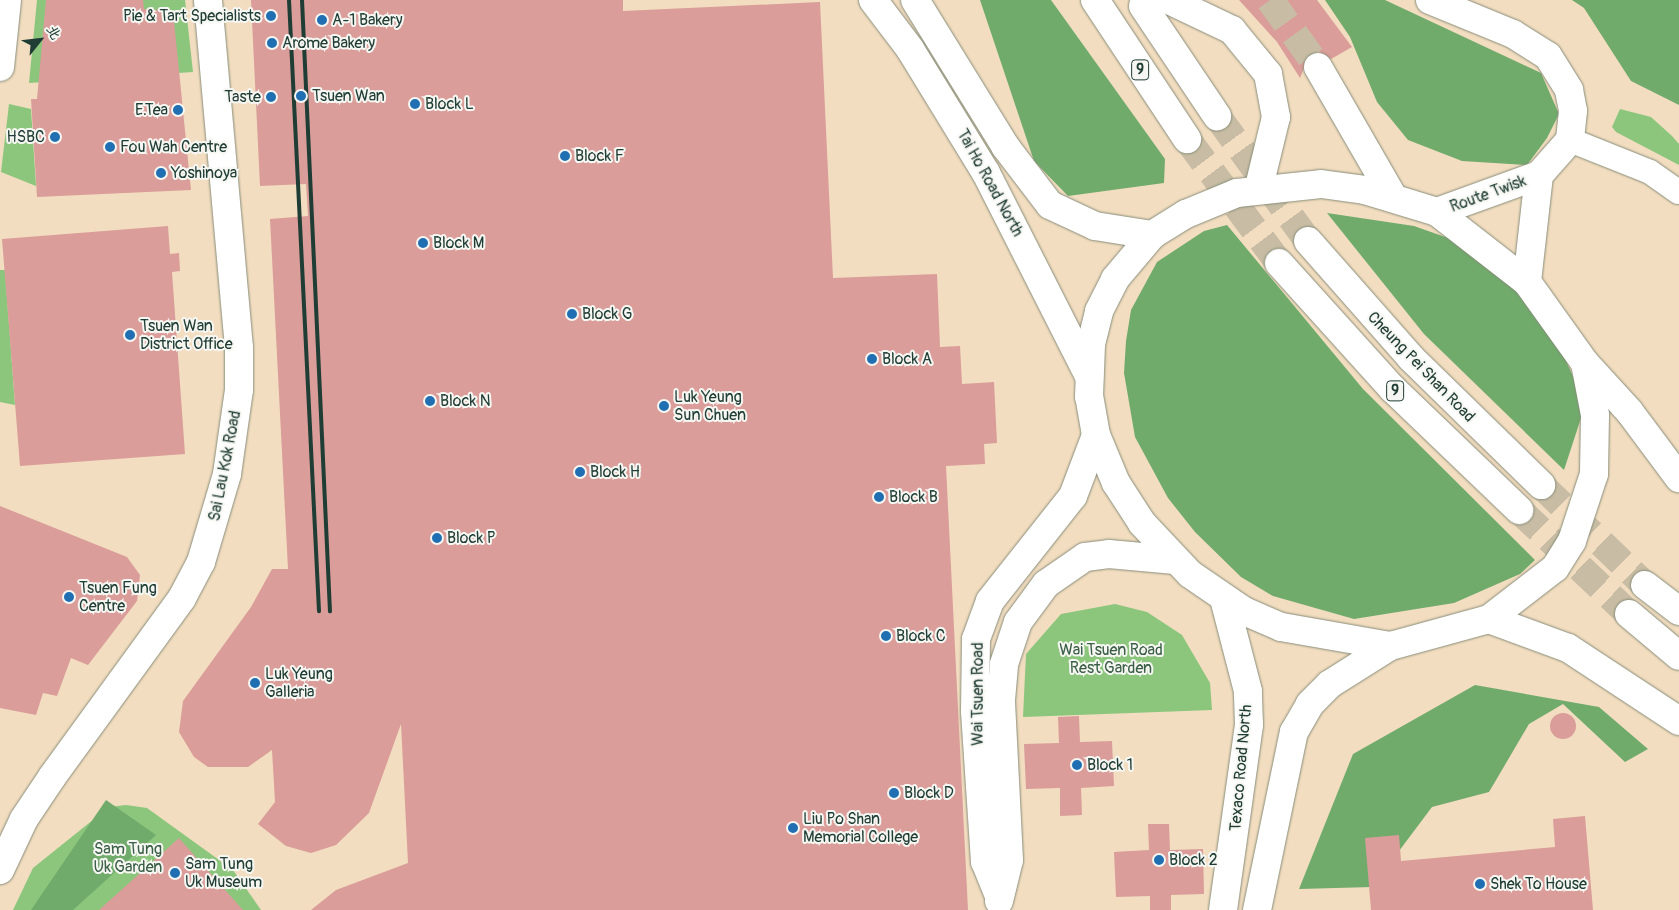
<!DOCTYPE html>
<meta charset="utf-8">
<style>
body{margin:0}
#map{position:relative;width:1679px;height:910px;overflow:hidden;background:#f2ddc0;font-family:Pangolin,"LXGW WenKai TC",sans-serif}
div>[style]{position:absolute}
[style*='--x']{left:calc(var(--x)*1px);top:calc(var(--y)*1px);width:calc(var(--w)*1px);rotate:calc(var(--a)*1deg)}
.green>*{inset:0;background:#8bc67c}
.forest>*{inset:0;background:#70ab6c}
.building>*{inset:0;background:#da9d99}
.round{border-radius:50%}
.highway-tunnel>*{height:28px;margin-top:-14px;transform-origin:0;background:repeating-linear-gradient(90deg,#c8bda4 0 28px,transparent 0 42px)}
.roads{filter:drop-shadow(0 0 1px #888d7a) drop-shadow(0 0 1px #888d7a)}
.street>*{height:24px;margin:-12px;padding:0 12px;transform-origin:12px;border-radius:12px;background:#fff}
.secondary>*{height:28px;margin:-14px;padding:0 14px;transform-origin:14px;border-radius:14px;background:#fff}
.primary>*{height:28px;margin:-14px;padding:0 14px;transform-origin:14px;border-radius:14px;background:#fff}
.highway>*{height:28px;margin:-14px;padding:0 14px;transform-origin:14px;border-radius:14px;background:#fff}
.rail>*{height:4px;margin:-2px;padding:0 2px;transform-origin:2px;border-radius:2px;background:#1f3d34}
.dots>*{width:14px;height:14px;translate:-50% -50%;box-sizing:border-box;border:2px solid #f6f6f2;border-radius:50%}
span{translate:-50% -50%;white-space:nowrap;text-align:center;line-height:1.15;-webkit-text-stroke:4px #f6f6f2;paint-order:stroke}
.shield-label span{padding:1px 4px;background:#f6f6f2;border:1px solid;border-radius:4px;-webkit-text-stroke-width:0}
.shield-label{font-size:15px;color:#1f3d34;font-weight:700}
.poi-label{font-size:16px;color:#1f3d34}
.right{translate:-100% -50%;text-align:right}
.left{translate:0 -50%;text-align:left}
.street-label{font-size:16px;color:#1f3d34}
.park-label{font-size:16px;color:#3a5f46}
.north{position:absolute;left:15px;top:15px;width:50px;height:50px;-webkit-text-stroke:4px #f6f6f2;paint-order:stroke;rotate:61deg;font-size:14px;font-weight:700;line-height:20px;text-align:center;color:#1f3d34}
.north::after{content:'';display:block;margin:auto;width:18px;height:22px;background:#1f3d34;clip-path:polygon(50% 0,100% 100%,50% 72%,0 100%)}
</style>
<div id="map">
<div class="green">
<i style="clip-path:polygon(37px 0,185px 0,193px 72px,29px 83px)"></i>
<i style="clip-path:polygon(9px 104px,31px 109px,36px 186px,1px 172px)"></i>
<i style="clip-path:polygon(1620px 109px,1651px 117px,1672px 136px,1679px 144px,1679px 165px,1616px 132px,1612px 127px)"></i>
<i style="clip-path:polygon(0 270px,5px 270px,15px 405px,0 402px)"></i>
<i style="clip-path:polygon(1115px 604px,1147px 612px,1182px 635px,1210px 683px,1212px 710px,1023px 717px,1026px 654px,1061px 614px)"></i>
<i style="clip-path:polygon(126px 805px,147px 808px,233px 870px,261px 910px,13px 910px,33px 868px,109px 807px)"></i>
</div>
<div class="forest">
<i style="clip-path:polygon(980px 0,1051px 0,1165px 159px,1164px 183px,1068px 196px,1034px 161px)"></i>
<i style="clip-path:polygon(1325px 0,1385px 0,1541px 73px,1559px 114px,1547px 138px,1527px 165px,1462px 161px,1408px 140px,1377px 102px,1350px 37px)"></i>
<i style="clip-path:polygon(1572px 0,1679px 0,1679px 105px,1631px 81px,1584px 8px)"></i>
<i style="clip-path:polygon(1327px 213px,1414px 226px,1448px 238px,1489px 264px,1523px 298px,1559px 345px,1576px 383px,1581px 418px,1564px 470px,1424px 334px)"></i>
<i style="clip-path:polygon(1227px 225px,1363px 389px,1535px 560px,1520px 574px,1454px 603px,1354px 619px,1273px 596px,1241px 577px,1195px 532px,1168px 498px,1135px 437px,1124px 373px,1126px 341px,1131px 310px,1157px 262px,1204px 231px)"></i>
<i style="clip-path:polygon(1475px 685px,1599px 707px,1648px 749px,1625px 762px,1563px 704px,1529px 724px,1489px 792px,1432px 807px,1372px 887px,1299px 889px,1353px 754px)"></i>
<i style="clip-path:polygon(106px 800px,156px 835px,73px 910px,31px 910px)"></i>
</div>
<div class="building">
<i style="clip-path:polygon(46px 0,143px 0,144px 9px,173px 11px,191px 190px,37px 197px,31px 99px,37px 99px)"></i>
<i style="clip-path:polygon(251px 0,623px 0,623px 11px,820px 2px,833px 278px,937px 274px,940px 347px,960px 346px,962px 384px,994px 382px,997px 443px,984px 444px,985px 464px,946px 466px,968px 910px,311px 910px,336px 890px,408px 863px,401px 724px,369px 813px,336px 845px,311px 853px,286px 846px,258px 824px,275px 802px,272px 750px,248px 767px,208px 767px,194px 757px,179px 732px,183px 701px,251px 607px,272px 569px,288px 569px,270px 219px,308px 216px,306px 184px,260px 186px)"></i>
<i style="clip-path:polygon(1239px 0,1317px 0,1352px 47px,1331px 59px,1318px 51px,1310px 54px,1300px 78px,1277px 42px)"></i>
<i style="clip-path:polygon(168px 226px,170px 254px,179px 253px,180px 271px,172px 272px,185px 454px,20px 466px,2px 239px)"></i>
<i style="clip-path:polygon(0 506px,127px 557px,140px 575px,137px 601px,88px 665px,71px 658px,57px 696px,43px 693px,36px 715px,0 708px)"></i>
<i class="round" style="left:1550px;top:713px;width:26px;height:26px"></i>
<i style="clip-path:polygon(1079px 716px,1080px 742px,1112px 741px,1114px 786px,1081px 788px,1082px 815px,1060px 816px,1060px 788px,1026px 789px,1024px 744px,1059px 743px,1058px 717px)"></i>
<i style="clip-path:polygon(1585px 816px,1593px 910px,1371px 910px,1365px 838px,1399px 835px,1401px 861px,1555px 847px,1553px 819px)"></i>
<i style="clip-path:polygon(1148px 824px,1169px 824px,1170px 850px,1203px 849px,1204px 894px,1171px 895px,1171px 910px,1150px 910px,1150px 896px,1116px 897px,1114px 852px,1149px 850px)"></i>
<i style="clip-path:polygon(179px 838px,243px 910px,99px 910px)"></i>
</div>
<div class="highway-tunnel">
<i style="--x:1270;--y:0;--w:82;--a:54.4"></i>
<i style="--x:1217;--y:116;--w:155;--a:53.9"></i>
<i style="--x:1187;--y:139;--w:154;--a:53.4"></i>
<i style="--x:1541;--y:485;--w:144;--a:43.9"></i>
<i style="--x:1519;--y:510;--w:151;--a:43.4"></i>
</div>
<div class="roads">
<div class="street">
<i style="--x:1570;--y:140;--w:86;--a:21.8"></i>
<i style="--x:1650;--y:172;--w:35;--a:35"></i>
</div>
<div class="secondary">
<i style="--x:873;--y:0;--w:61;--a:52.9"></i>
<i style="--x:910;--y:49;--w:145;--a:58.5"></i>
<i style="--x:986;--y:173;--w:228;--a:63.1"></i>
<i style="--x:915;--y:0;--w:172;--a:58.3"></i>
<i style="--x:1005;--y:146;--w:74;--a:52.7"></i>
<i style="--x:1050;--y:205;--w:50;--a:25"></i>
<i style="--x:1095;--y:226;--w:58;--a:9"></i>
<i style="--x:1430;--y:0;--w:90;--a:22.3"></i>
<i style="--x:1513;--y:34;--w:41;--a:32.2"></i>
<i style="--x:1548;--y:56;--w:40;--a:58"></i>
<i style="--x:1569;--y:90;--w:21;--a:79"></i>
<i style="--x:1573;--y:111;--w:29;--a:96"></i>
<i style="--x:1570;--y:140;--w:47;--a:131.5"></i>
<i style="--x:1539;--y:175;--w:109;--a:160.1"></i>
<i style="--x:1527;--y:282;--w:108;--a:-83.6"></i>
<i style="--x:0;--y:870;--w:56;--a:-64.8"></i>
<i style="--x:24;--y:819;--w:50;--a:-56.3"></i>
<i style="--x:52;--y:777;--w:221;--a:-54"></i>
<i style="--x:182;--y:598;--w:41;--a:-62.2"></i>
<i style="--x:201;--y:562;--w:92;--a:-73.5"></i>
<i style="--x:227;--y:474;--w:85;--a:-81.9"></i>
<i style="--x:239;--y:390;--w:42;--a:-90"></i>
<i style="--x:239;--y:348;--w:349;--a:-95.1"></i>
<i style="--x:999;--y:896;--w:37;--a:-112"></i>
<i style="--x:985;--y:862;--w:151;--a:-93.8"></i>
<i style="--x:975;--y:711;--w:72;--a:-89.2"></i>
<i style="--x:976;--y:639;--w:40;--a:-69.8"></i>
<i style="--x:990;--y:601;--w:134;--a:-51.7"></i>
<i style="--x:1073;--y:496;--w:65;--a:-69.3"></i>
<i style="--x:999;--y:901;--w:42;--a:-76.3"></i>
<i style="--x:1009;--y:860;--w:160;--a:-92.9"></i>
<i style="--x:1001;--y:700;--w:36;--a:-85"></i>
<i style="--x:1004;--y:664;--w:44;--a:-71.6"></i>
<i style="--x:1018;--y:622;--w:47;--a:-53.6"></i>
<i style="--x:1046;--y:584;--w:47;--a:-34.7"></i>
<i style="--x:1085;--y:557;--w:24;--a:-7"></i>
<i style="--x:1109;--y:554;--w:66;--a:5.2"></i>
</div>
<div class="primary">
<i style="--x:0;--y:67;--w:67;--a:-84"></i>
<i style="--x:1321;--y:184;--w:44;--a:7.8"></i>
<i style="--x:1365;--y:190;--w:75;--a:17"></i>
<i style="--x:1437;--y:212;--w:114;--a:37.9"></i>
<i style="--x:1527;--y:282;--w:100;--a:54.4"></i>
<i style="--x:1585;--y:363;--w:53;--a:79.1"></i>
<i style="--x:1595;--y:415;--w:59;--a:91"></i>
<i style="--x:1594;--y:474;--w:71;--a:108.2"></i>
<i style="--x:1572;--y:541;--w:32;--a:122"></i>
<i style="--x:1555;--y:568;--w:83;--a:142.3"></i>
<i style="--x:1489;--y:619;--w:103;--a:164.7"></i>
<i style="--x:1390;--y:646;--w:111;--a:-170.1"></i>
<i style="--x:1281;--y:627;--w:40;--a:-156.6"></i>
<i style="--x:1244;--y:611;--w:65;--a:-145.6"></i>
<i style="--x:1190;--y:574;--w:70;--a:-133.3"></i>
<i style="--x:1142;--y:523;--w:48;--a:-123"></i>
<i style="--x:1116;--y:483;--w:52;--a:-112.6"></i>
<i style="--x:1096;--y:435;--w:39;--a:-100"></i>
<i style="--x:1089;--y:397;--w:53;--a:-87.8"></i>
<i style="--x:1091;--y:344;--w:34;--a:-76"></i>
<i style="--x:1099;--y:311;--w:36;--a:-63"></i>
<i style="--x:1115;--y:279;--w:57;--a:-49.9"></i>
<i style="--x:1152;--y:235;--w:40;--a:-32"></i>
<i style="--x:1186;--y:214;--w:55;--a:-22.4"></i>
<i style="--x:1237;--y:193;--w:84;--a:-6.1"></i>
<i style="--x:1223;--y:910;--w:187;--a:-82"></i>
<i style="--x:1249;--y:725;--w:34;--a:-92"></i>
<i style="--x:1248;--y:691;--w:95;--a:-104.6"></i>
<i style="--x:1257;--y:910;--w:182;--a:-78.3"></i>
<i style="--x:1294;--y:732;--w:32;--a:-60"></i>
<i style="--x:1310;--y:704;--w:28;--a:-45"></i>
<i style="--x:1330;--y:684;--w:71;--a:-32.3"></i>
</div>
<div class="highway">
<i style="--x:1095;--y:0;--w:167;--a:56.5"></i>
<i style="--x:1169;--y:0;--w:70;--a:25.5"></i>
<i style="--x:1232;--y:30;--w:57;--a:50.7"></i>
<i style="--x:1268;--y:74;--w:44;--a:79.5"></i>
<i style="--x:1276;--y:117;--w:72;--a:103.7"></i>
<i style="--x:1143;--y:6;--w:133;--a:56.1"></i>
<i style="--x:1318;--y:67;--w:150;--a:60"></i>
<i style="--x:1308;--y:241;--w:156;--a:48.6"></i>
<i style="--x:1411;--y:358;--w:182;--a:44.3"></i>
<i style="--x:1279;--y:263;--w:170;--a:47.9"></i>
<i style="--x:1393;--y:389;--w:175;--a:43.8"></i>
<i style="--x:1585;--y:363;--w:65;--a:47.5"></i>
<i style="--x:1629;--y:411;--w:84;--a:53.3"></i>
<i style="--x:1645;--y:585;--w:43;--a:37.4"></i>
<i style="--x:1629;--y:614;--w:65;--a:40"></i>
<i style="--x:1489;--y:619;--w:84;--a:20.2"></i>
<i style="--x:1568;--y:648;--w:133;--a:33.3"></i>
</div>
</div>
<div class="rail">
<i style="--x:289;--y:0;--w:612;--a:87.19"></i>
<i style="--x:302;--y:0;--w:612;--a:87.38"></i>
</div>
<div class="dots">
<i style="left:271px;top:16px;background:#1f6fb2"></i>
<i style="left:322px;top:20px;background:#1f6fb2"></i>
<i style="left:272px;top:43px;background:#1f6fb2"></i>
<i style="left:301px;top:96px;background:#1f6fb2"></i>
<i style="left:271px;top:97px;background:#1f6fb2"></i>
<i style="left:415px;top:104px;background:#1f6fb2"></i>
<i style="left:178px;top:110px;background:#1f6fb2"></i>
<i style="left:55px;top:137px;background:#1f6fb2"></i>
<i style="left:110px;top:147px;background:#1f6fb2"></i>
<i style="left:565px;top:156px;background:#1f6fb2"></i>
<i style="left:161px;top:173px;background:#1f6fb2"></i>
<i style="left:423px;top:243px;background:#1f6fb2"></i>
<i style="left:572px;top:314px;background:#1f6fb2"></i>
<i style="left:130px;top:335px;background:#1f6fb2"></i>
<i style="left:872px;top:359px;background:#1f6fb2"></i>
<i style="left:430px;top:401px;background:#1f6fb2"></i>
<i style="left:664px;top:406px;background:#1f6fb2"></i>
<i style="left:580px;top:472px;background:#1f6fb2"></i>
<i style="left:879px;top:497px;background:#1f6fb2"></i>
<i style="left:437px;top:538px;background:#1f6fb2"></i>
<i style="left:69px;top:597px;background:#1f6fb2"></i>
<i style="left:886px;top:636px;background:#1f6fb2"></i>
<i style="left:255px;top:683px;background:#1f6fb2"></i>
<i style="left:1077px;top:765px;background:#1f6fb2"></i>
<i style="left:894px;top:793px;background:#1f6fb2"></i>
<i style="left:793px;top:828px;background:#1f6fb2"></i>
<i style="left:1159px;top:860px;background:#1f6fb2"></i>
<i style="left:175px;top:873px;background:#1f6fb2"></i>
<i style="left:1480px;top:884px;background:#1f6fb2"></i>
</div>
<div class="shield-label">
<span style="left:1140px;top:70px">9</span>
<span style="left:1395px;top:391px">9</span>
</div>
<div class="poi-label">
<span class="right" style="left:261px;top:16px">Pie &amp; Tart Specialists</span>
<span class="left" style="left:332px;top:20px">A-1 Bakery</span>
<span class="left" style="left:282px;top:43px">Arome Bakery</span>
<span class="left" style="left:312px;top:96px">Tsuen Wan</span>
<span class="right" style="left:261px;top:97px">Taste</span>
<span class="left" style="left:425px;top:104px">Block L</span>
<span class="right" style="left:168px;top:110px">E.Tea</span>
<span class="right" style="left:45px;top:137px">HSBC</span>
<span class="left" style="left:120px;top:147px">Fou Wah Centre</span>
<span class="left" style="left:575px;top:156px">Block F</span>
<span class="left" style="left:171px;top:173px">Yoshinoya</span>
<span class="left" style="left:433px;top:243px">Block M</span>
<span class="left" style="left:582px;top:314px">Block G</span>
<span class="left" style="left:140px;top:335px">Tsuen Wan<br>District Office</span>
<span class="left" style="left:882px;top:359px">Block A</span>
<span class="left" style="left:674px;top:406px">Luk Yeung<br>Sun Chuen</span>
<span class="left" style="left:440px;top:401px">Block N</span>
<span class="left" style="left:590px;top:472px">Block H</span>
<span class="left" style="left:889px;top:497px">Block B</span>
<span class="left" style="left:447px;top:538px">Block P</span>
<span class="left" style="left:79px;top:597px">Tsuen Fung<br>Centre</span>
<span class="left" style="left:896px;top:636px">Block C</span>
<span class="left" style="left:265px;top:683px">Luk Yeung<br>Galleria</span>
<span class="left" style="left:1087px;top:765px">Block 1</span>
<span class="left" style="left:904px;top:793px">Block D</span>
<span class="left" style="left:803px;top:828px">Liu Po Shan<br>Memorial College</span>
<span class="left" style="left:1169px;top:860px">Block 2</span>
<span class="left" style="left:185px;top:873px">Sam Tung<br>Uk Museum</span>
<span class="left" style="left:1490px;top:884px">Shek To House</span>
</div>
<div class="street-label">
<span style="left:990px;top:183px;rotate:61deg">Tai Ho Road North</span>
<span style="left:1488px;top:194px;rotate:-20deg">Route Twisk</span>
<span style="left:1421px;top:367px;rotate:46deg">Cheung Pei Shan Road</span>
<span style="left:225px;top:466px;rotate:-79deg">Sai Lau Kok Road</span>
<span style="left:978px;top:694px;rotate:-90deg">Wai Tsuen Road</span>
<span style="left:1241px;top:768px;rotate:-85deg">Texaco Road North</span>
</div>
<div class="park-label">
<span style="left:1111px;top:659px">Wai Tsuen Road<br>Rest Garden</span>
<span style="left:128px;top:858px">Sam Tung<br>Uk Garden</span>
</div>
<div class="north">北</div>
</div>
